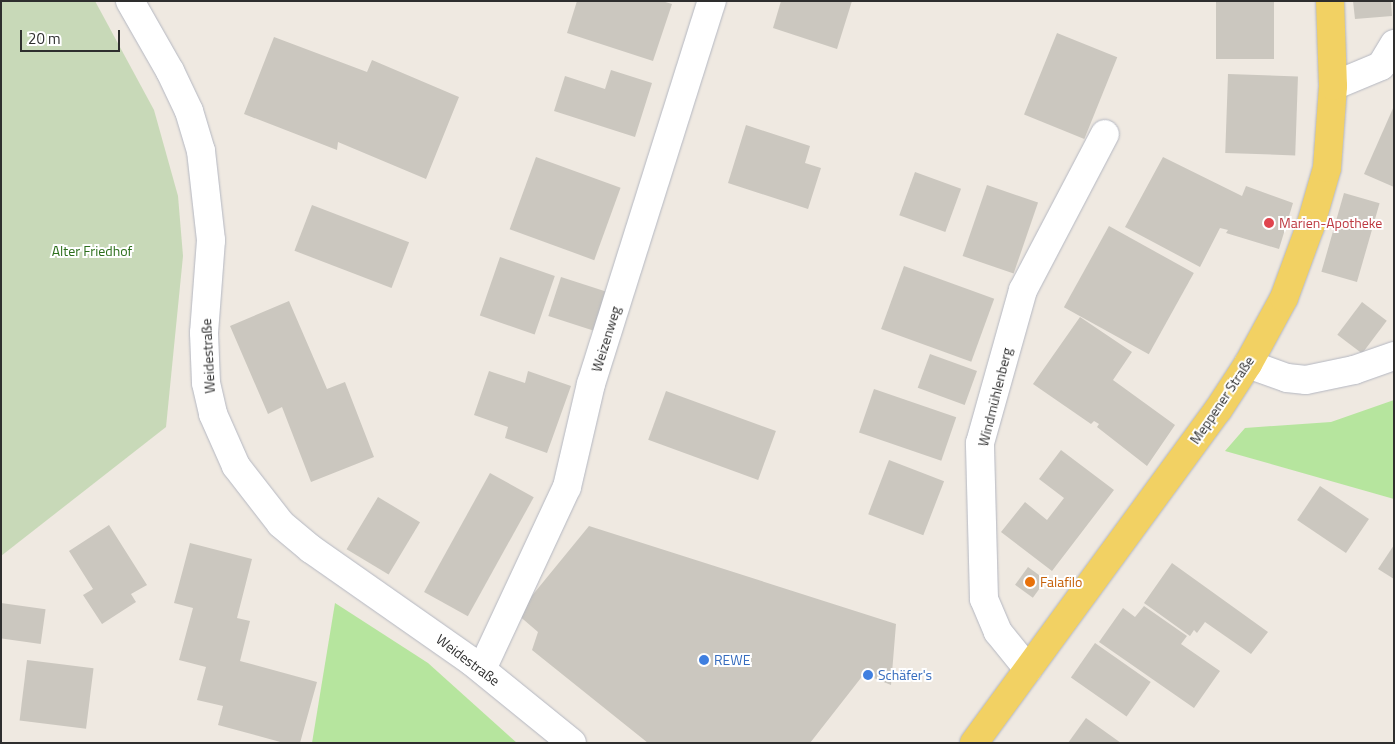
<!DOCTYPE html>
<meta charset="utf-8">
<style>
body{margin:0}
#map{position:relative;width:1395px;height:744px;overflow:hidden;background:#efe9e1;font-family:"Titillium Web",sans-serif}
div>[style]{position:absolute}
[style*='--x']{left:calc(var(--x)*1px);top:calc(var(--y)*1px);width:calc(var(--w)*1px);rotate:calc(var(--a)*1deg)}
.green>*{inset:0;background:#b6e59e}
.cemetery>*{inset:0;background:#c8d9b8}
.building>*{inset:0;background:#cbc7bf;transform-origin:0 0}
.roads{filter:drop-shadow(0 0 1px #b4b7c1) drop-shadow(0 0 1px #b4b7c1)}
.minor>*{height:28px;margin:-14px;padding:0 14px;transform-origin:14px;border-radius:14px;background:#fff}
.major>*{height:28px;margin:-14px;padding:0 14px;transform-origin:14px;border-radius:14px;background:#f2d163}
.dots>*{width:14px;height:14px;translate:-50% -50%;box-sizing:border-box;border:2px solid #fff;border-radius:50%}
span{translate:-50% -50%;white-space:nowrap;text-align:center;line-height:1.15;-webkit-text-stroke:4px #fff;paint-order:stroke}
.health-label{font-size:14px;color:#be3a42}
.left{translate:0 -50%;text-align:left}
.park-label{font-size:14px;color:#2c6e1b}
.street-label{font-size:14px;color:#2e2e2e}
.food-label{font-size:14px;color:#c56008}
.shop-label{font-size:14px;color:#366cbe}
.frame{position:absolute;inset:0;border:2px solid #2e2e2e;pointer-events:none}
.scale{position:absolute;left:20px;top:30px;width:100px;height:22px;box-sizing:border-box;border:2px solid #2e2e2e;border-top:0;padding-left:6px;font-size:15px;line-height:18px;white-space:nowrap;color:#2e2e2e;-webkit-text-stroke:4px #fff;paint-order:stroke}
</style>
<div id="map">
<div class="green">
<i style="clip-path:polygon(1394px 400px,1394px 499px,1225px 451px,1245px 428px,1331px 422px)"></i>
<i style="clip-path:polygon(335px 603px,428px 663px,517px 743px,312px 743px)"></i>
</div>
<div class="cemetery">
<i style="clip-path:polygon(1px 1px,95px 1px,154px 110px,178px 196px,183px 256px,166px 427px,1px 556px)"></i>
</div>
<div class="building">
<i style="clip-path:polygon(577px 1px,662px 1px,672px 4px,653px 61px,567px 33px)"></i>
<i style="clip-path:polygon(781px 1px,852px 1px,837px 49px,773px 28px)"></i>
<i style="left:1216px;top:1px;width:58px;height:58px"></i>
<i style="clip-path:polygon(1353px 1px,1391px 1px,1392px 16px,1355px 19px)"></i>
<i style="left:1057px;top:33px;width:65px;height:88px;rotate:22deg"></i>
<i style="clip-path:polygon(274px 37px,367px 72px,372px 60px,459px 97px,426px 179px,338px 142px,337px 150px,244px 114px)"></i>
<i style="clip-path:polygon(611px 70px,652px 83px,635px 137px,554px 111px,565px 76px,605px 89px)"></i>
<i style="left:1228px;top:74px;width:70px;height:79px;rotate:2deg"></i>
<i style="clip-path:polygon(1394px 106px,1394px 187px,1364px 174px)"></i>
<i style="clip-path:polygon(746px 125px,810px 146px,805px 163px,821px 168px,808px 209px,728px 183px)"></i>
<i style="left:536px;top:157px;width:90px;height:77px;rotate:20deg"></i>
<i style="clip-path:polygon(1163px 157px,1242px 196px,1246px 186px,1293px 203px,1279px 249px,1226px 233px,1228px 230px,1220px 228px,1200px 267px,1125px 227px)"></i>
<i style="left:915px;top:172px;width:49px;height:46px;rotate:20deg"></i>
<i style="left:987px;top:185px;width:54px;height:75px;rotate:19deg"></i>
<i style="left:1344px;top:193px;width:37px;height:82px;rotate:16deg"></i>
<i style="left:312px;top:205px;width:104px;height:49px;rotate:21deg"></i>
<i style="left:1109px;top:226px;width:97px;height:93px;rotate:29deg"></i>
<i style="left:500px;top:257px;width:58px;height:62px;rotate:19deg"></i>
<i style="left:904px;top:266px;width:96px;height:67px;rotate:20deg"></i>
<i style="left:561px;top:277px;width:52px;height:41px;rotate:18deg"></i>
<i style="clip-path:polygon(289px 301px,327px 389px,345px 382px,374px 457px,311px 482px,282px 407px,268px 414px,230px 326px)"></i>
<i style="left:1362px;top:302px;width:31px;height:41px;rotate:37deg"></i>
<i style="clip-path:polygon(1080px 317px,1132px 352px,1113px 380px,1175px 425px,1147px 466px,1097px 427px,1099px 424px,1094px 421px,1091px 424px,1033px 384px)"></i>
<i style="left:930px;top:354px;width:50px;height:36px;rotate:20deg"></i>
<i style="clip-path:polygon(489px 371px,525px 383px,528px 371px,571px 386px,547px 453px,505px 438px,508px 427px,474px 415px)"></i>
<i style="left:874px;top:389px;width:87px;height:46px;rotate:19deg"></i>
<i style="left:666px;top:391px;width:117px;height:52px;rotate:20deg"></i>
<i style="clip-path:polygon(1061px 450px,1114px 490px,1052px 571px,1001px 532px,1025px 502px,1047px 520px,1064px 498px,1039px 479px)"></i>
<i style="left:889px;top:460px;width:59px;height:58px;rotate:21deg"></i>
<i style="left:490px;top:473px;width:50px;height:136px;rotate:29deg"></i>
<i style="left:1320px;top:486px;width:59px;height:41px;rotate:34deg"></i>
<i style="left:378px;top:497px;width:49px;height:61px;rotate:31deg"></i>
<i style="clip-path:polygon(109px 525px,147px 585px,131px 594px,136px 602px,102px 624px,83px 595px,93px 589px,69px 551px)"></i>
<i style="clip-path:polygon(589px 526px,896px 624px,891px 685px,864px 674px,810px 743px,648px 743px,532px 650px,538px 632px,517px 614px)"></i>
<i style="clip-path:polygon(190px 543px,252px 559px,237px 618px,250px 621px,240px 661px,317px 682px,300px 743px,284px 743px,218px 725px,223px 706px,197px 700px,206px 667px,179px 660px,193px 608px,174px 603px)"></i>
<i style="clip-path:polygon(1394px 545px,1394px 579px,1378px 569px)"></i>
<i style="clip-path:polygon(1172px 563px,1268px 632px,1251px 654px,1205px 622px,1197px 633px,1194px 630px,1190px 636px,1144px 603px)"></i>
<i style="left:1028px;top:567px;width:22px;height:22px;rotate:36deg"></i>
<i style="left:1px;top:603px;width:45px;height:35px;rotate:8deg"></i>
<i style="clip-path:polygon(1144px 606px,1187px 636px,1181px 644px,1220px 671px,1194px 708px,1099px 642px,1123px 608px,1135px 617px)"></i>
<i style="left:1095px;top:643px;width:68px;height:42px;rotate:35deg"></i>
<i style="left:27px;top:660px;width:67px;height:61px;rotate:7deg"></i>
<i style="clip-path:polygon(1086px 718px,1121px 743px,1068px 743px)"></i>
</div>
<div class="roads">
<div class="minor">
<i style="--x:130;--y:1;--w:81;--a:60.3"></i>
<i style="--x:170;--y:71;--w:44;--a:64.6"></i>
<i style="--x:189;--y:111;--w:42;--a:73.3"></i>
<i style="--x:201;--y:151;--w:90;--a:83.6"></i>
<i style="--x:211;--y:240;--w:93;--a:94.3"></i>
<i style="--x:204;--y:333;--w:50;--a:87.7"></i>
<i style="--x:206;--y:383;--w:32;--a:77"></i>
<i style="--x:213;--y:414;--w:57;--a:66.1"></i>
<i style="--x:236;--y:466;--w:73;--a:52.2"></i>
<i style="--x:281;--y:524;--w:39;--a:40"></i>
<i style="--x:311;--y:549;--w:195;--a:35"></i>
<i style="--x:471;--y:661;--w:130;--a:39.1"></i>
<i style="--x:1333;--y:86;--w:52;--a:-22.6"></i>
<i style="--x:1381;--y:66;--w:26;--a:-59"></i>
<i style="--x:1248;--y:364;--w:41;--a:19.7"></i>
<i style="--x:1287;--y:378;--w:19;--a:6"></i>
<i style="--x:1306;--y:380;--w:49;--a:-11.8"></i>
<i style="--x:1354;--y:370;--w:42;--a:-19.3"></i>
<i style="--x:482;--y:669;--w:201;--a:-65"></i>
<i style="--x:567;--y:487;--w:106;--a:-76.9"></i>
<i style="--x:591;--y:384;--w:402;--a:-72.5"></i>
<i style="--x:1028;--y:669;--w:48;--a:-129"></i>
<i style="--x:998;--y:632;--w:36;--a:-113"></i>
<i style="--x:984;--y:599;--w:156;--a:-91.5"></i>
<i style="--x:980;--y:443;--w:159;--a:-74.3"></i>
<i style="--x:1023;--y:290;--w:176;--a:-62.3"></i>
</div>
<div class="major">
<i style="--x:974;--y:743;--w:413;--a:-53.8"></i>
<i style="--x:1218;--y:410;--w:55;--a:-56.9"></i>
<i style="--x:1248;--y:364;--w:75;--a:-61.4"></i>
<i style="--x:1284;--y:298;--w:76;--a:-69.9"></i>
<i style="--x:1310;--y:227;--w:61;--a:-73.9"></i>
<i style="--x:1327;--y:168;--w:82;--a:-85.8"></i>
<i style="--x:1333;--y:86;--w:85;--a:-92"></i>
</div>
</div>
<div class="dots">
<i style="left:1269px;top:223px;background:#e0444e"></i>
<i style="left:1030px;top:582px;background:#e8710a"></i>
<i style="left:704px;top:660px;background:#3f7fe0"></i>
<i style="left:868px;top:675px;background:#3f7fe0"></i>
</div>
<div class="health-label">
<span class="left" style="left:1279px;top:223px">Marien-Apotheke</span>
</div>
<div class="park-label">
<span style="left:92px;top:251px">Alter Friedhof</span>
</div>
<div class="street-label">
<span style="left:606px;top:339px;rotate:-73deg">Weizenweg</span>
<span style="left:208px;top:356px;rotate:-93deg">Weidestraße</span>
<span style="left:995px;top:397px;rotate:-76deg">Windmühlenberg</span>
<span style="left:1222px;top:400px;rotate:-56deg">Meppener Straße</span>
<span style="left:468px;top:660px;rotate:37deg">Weidestraße</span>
</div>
<div class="food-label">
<span class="left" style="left:1040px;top:582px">Falafilo</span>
</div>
<div class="shop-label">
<span class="left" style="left:714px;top:660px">REWE</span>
<span class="left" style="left:878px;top:675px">Schäfer's</span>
</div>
<div class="frame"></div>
<div class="scale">20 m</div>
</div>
